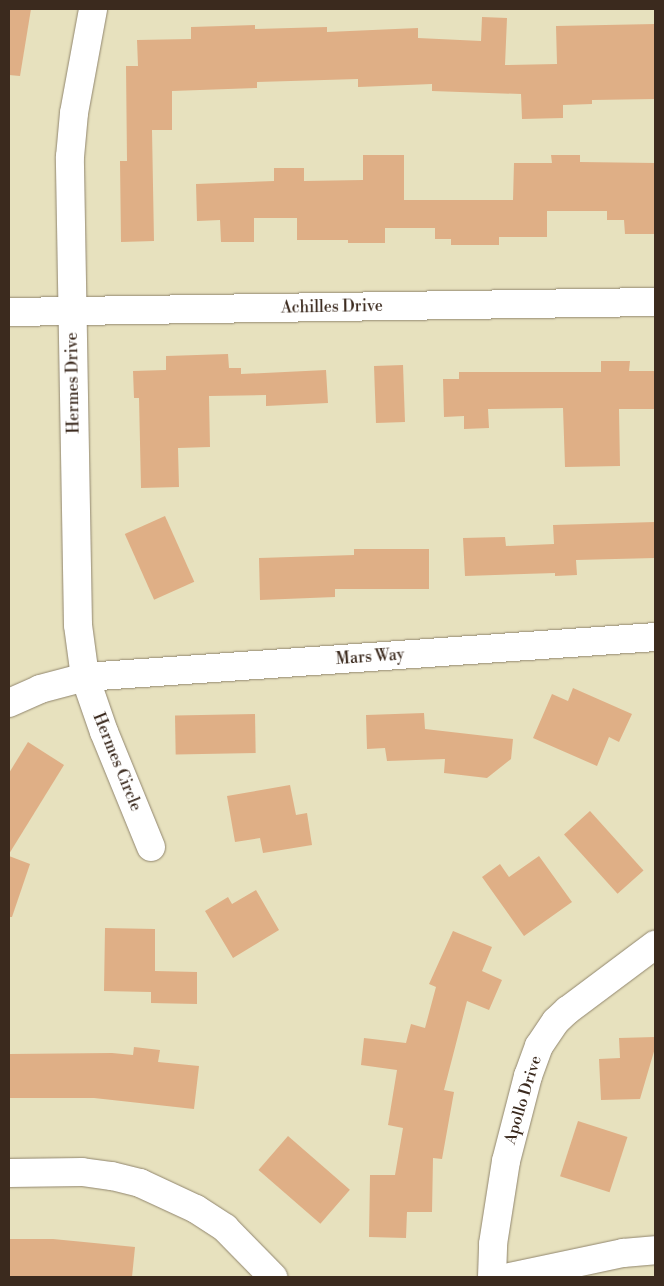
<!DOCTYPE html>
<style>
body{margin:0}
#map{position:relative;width:664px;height:1286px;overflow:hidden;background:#e7e1be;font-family:"Libre Bodoni",serif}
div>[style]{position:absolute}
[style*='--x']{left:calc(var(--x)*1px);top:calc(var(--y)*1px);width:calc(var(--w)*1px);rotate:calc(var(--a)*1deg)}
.building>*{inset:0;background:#dfaf86;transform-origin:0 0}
.roads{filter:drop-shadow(0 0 1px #91866e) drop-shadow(0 0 1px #91866e)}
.minor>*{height:28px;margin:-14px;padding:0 14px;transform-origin:14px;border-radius:14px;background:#fff}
span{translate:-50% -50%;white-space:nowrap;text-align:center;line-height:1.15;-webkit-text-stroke:5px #fff;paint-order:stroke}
.street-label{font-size:16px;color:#3b2a1e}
.frame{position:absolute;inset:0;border:10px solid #3b2a1e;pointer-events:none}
</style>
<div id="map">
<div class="building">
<i style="clip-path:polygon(9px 9px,31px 9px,20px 76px,9px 75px)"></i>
<i style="clip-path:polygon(482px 17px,507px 18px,505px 65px,557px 64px,556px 26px,655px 24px,655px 99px,592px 100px,592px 104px,563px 105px,563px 118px,522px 119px,521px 94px,432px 91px,432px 84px,358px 87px,358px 79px,257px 82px,257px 88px,172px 91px,172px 130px,152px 130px,154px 241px,121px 242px,120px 161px,127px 161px,126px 66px,138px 66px,137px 40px,191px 39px,191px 27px,255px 25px,255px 29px,327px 27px,327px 32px,418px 28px,418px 38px,481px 41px)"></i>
<i style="clip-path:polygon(363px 155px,404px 155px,404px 200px,513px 200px,514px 163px,552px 163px,551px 155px,580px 155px,580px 162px,655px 163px,655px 234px,625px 234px,624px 220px,607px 220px,607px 211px,547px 211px,547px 237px,499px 237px,499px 245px,451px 245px,451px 239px,435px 239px,435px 228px,385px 228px,385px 243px,348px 243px,348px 240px,297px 240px,297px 218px,254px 218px,254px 242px,221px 242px,220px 220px,197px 221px,196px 184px,274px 181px,274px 168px,304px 168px,304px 181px,363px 180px)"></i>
<i style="clip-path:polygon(228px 354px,229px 368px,241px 368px,241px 374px,326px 370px,328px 403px,266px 406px,266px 395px,209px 396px,210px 447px,178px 448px,179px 487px,141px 488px,139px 398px,134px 398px,133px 371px,166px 370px,166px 356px)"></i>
<i style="clip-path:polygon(601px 361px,630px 361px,629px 371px,655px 371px,655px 409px,619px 409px,620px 466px,565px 467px,563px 408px,488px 409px,489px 428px,464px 429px,464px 416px,444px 417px,443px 379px,459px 379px,459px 372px,601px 372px)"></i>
<i style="left:403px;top:365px;width:57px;height:29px;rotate:88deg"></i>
<i style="left:165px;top:516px;width:72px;height:44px;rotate:66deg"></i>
<i style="clip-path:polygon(655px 522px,655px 558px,576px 560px,577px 575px,555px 576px,555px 573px,465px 576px,463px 538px,505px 537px,506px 546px,554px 544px,553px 525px)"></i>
<i style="clip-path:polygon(354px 549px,429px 549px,429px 589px,335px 589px,335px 597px,260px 600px,259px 558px,354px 555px)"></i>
<i style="clip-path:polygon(573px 688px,632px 714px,619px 742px,609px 737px,597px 766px,533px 738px,552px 694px,568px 701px)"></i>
<i style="clip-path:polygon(424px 713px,425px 729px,513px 739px,511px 759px,487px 778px,444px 773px,445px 759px,387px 761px,385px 748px,367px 749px,366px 715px)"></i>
<i style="left:255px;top:714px;width:39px;height:80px;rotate:89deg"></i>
<i style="clip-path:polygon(28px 742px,64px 765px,9px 854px,9px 773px)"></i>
<i style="clip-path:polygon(290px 785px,296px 815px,307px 813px,312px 845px,263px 853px,260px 838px,235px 842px,227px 796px)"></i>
<i style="left:590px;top:811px;width:80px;height:35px;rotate:48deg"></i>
<i style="clip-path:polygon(9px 856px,30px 864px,12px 917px,9px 917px)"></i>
<i style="clip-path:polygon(539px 856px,572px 902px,524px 936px,482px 877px,500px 864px,509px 877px)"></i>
<i style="clip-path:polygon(256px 890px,279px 930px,233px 958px,205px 911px,228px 897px,232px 904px)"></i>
<i style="clip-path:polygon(105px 928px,155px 929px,155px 971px,197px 972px,197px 1004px,151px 1003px,151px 992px,104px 991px)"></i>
<i style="clip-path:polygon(453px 931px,492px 947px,482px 971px,502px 980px,489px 1010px,467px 1001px,444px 1090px,454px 1092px,442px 1159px,433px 1158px,432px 1212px,407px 1212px,406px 1238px,369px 1237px,370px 1175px,395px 1175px,403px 1128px,388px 1125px,397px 1070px,361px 1065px,364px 1038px,406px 1043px,411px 1024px,425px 1028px,436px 987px,429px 984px)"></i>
<i style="clip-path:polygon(655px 1037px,655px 1048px,640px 1099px,601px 1100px,599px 1059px,620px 1058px,619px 1038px)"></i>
<i style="clip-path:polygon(134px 1047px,160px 1050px,158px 1062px,199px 1066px,194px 1109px,94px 1098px,9px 1098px,9px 1054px,112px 1053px,133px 1055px)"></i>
<i style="left:578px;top:1121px;width:52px;height:58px;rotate:18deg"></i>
<i style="left:288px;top:1136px;width:82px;height:45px;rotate:41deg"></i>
<i style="clip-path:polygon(9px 1239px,53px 1239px,135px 1247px,132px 1277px,9px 1277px)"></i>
</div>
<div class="roads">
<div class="minor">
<i style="--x:9;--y:312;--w:646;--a:-0.89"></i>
<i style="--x:9;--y:703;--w:34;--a:-24"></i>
<i style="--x:40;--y:689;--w:47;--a:-14.9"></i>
<i style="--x:85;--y:677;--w:52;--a:-97.7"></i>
<i style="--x:78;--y:625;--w:468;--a:-91"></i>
<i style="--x:70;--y:157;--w:44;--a:-84.8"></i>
<i style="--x:74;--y:113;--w:106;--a:-79.6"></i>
<i style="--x:151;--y:847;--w:124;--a:-112.2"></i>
<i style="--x:104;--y:732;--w:58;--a:-109.1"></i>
<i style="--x:85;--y:677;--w:571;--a:-4.01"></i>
<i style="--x:9;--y:1173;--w:73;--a:-0.8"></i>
<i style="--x:82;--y:1172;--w:30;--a:8"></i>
<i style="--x:112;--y:1176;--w:29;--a:14"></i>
<i style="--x:140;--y:1183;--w:62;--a:24.9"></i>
<i style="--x:196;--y:1209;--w:35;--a:33"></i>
<i style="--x:225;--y:1228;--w:69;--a:45.6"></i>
<i style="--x:492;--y:1277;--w:33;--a:-88"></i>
<i style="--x:493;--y:1244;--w:84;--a:-81.1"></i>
<i style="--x:506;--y:1161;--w:88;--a:-75.5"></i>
<i style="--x:528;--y:1076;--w:32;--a:-70"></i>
<i style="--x:539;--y:1046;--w:30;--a:-56"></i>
<i style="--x:556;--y:1021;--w:16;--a:-43"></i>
<i style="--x:568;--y:1010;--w:109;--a:-36.8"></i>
<i style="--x:510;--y:1277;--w:116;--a:-12"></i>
<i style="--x:623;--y:1253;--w:32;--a:-5"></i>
</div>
</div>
<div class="street-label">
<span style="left:332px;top:307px;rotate:-1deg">Achilles Drive</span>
<span style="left:73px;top:383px;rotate:-91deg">Hermes Drive</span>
<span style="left:370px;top:657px;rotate:-4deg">Mars Way</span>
<span style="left:117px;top:762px;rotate:68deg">Hermes Circle</span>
<span style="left:523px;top:1100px;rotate:-73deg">Apollo Drive</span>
</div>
<div class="frame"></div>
</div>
